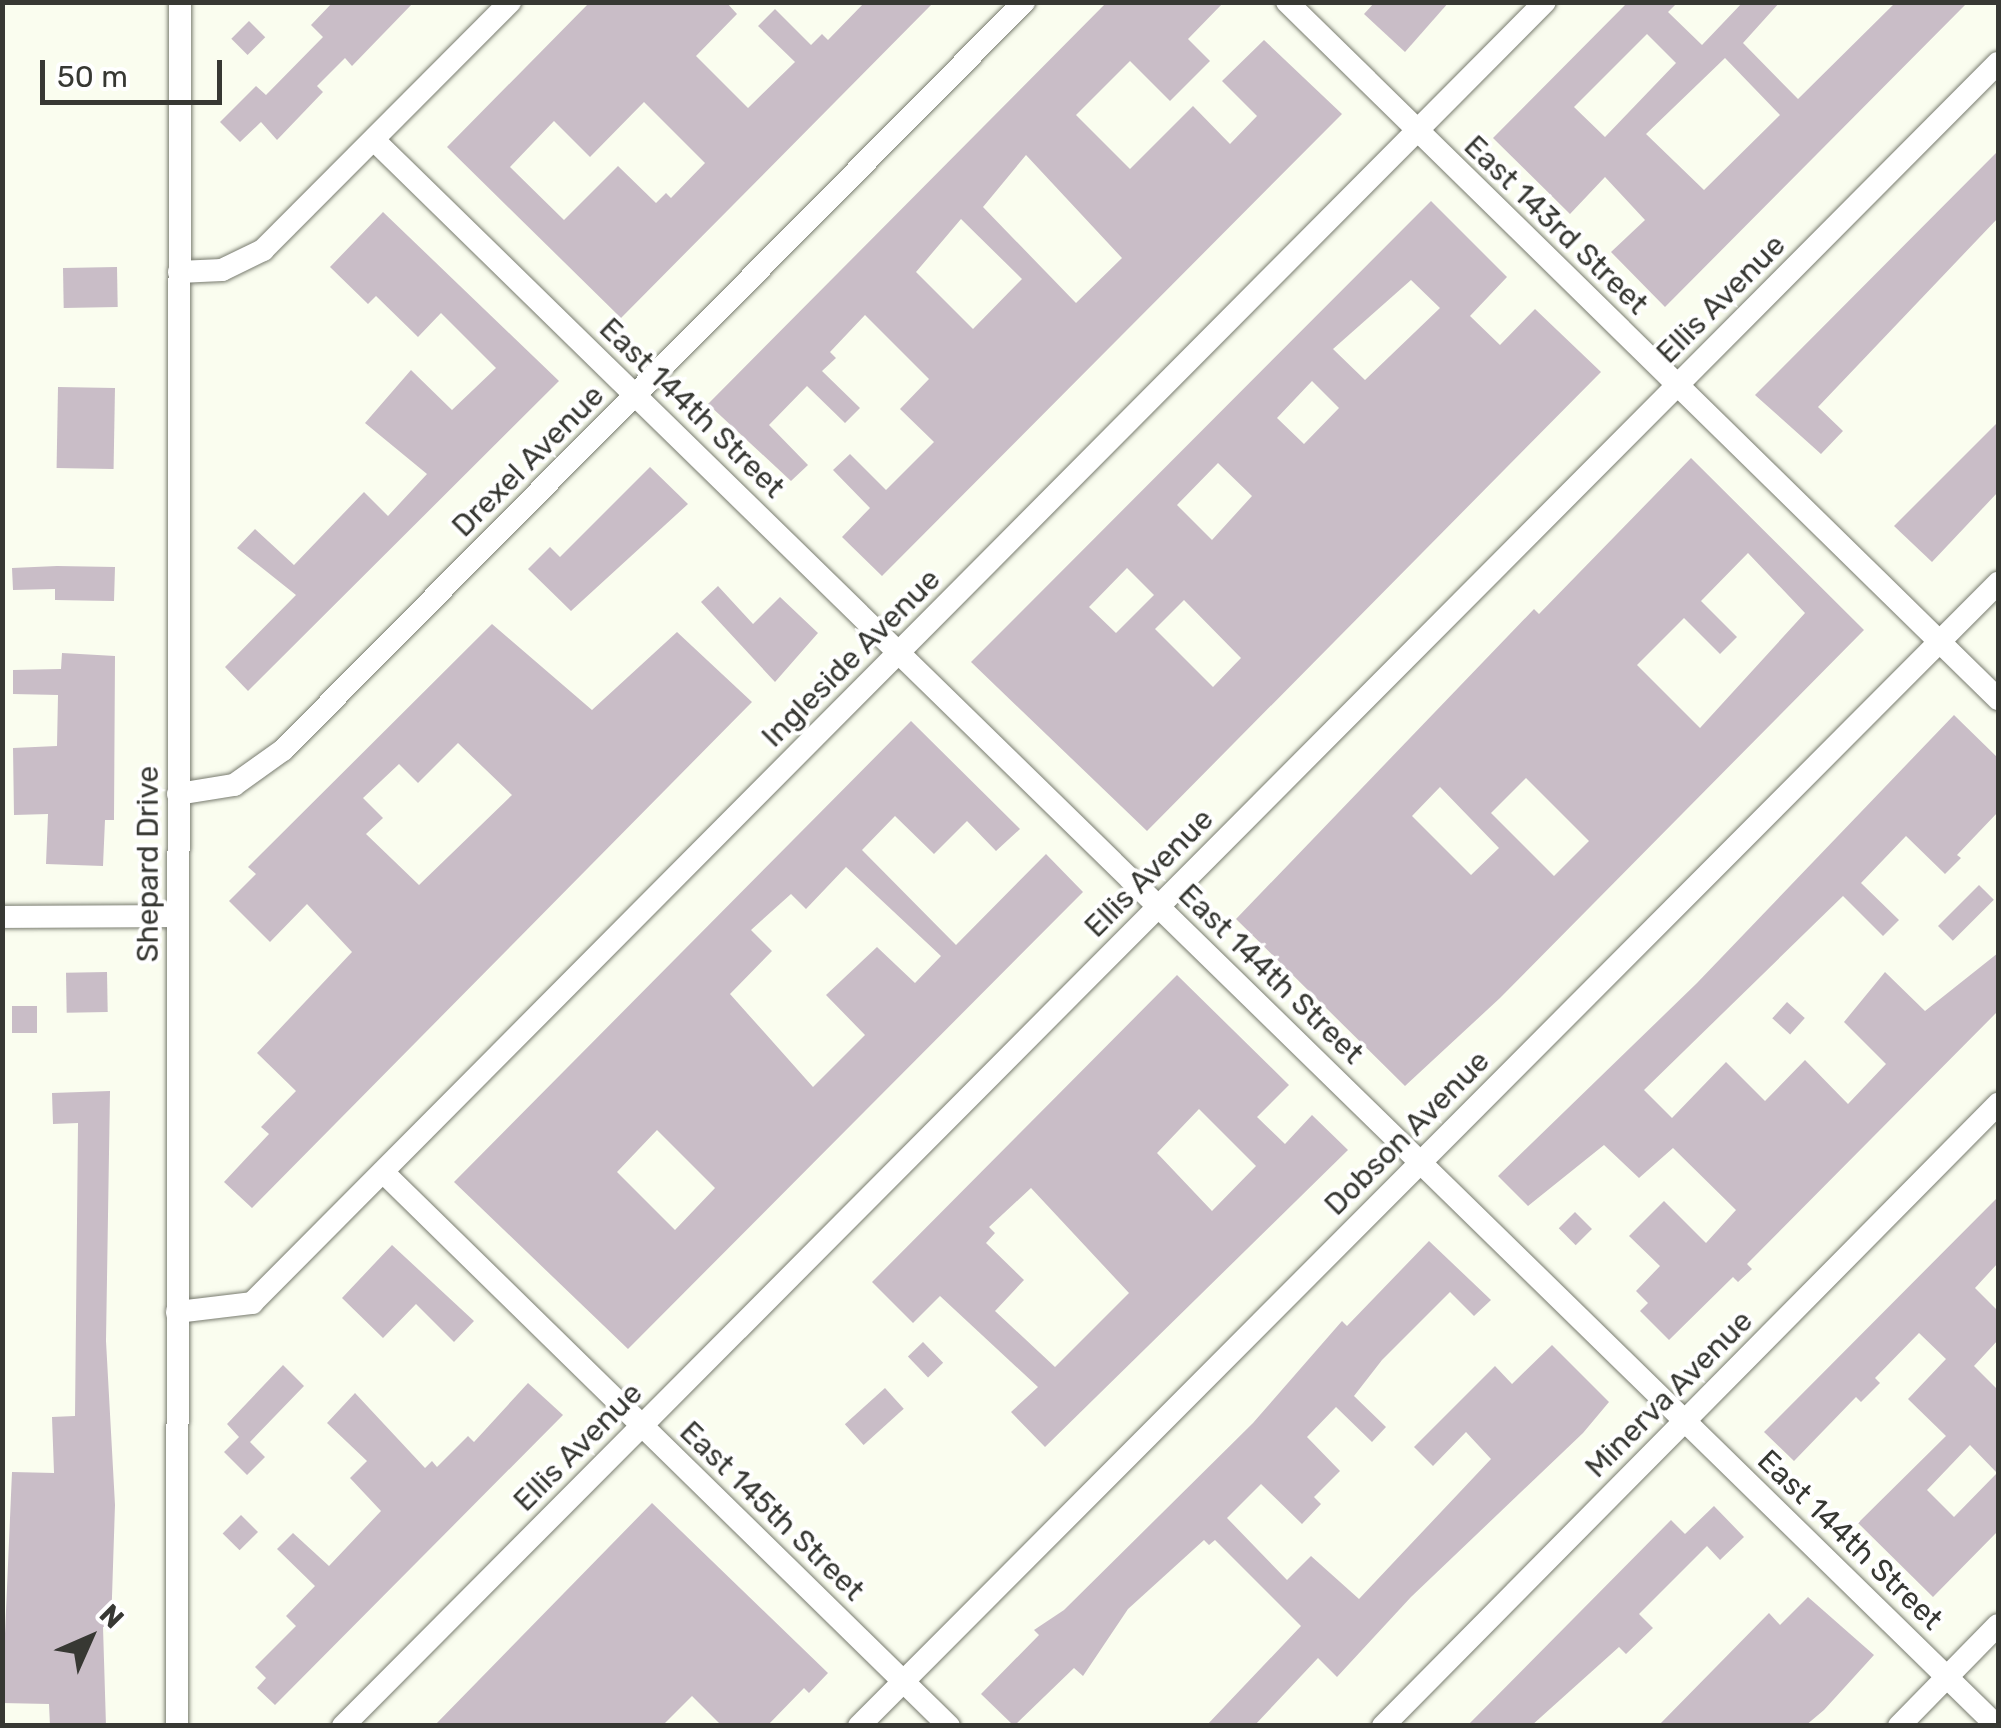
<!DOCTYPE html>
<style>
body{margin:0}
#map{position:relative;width:2001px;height:1728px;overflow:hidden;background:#fafdef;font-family:Rubik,sans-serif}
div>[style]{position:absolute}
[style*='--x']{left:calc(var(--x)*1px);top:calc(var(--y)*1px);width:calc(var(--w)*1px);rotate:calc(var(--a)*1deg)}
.building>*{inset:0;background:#c9bdc7;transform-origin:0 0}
.roads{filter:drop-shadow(0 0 2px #797c70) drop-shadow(0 0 2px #797c70)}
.street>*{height:22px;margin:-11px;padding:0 11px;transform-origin:11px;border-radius:11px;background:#fff}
span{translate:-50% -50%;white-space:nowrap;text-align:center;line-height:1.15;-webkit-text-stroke:8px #fff;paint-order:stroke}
.street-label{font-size:30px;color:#373833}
.frame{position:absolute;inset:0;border:5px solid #373833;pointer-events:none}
.north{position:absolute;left:40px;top:1588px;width:100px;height:100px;-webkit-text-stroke:8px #fff;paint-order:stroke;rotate:45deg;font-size:28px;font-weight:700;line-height:40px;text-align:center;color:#373833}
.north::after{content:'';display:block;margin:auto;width:35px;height:45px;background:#373833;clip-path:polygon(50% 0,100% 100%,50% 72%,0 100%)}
.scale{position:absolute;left:40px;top:60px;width:182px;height:45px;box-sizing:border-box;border:5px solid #373833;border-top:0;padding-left:12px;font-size:30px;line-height:35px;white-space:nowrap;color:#373833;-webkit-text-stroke:8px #fff;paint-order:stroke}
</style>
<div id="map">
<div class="building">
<i style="clip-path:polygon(333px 2px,414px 2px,352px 66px,345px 58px,317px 86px,323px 92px,277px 140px,261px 122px,240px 142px,220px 122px,256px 86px,266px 95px,323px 37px,311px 25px)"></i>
<i style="clip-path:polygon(evenodd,590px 2px,726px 2px,737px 14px,696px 56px,748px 108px,795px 62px,758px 26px,775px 9px,811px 45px,822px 34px,828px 40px,865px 2px,934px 2px,621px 318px,447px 147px,590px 2px,644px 102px,705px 163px,671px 198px,666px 193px,656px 203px,618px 166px,564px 220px,510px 167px,554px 121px,590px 157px,644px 102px)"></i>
<i style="clip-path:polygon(evenodd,1107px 2px,1224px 2px,1188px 39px,1210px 61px,1170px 101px,1130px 61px,1076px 115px,1130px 169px,1193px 106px,1230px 144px,1257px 116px,1222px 81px,1264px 40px,1342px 114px,882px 576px,842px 537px,870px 508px,833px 470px,850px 454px,886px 490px,934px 442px,900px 409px,929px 379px,865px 315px,830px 352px,836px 358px,822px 371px,860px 408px,845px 423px,807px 386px,769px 425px,808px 465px,791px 481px,708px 404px,1107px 2px,1026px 155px,1122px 258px,1076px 303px,983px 207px,1026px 155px,1107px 2px,961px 219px,1022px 279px,973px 329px,916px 272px,961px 219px)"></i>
<i style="clip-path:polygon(1375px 2px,1449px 2px,1405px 52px,1364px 14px)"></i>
<i style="clip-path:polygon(evenodd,1628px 2px,1678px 2px,1668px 12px,1702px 45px,1743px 2px,1780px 2px,1743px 43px,1798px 99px,1896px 2px,1968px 2px,1665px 307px,1611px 252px,1645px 220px,1605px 177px,1570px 214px,1493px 138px,1628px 2px,1647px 34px,1676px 63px,1605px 137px,1574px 107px,1647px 34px,1628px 2px,1725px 58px,1780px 115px,1704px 190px,1646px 134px,1725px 58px)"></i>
<i style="left:249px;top:21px;width:23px;height:25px;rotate:45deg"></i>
<i style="clip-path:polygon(1998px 151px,1998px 218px,1818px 407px,1843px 431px,1821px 454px,1755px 395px)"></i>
<i style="clip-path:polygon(evenodd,1431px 201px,1507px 277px,1470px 316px,1500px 345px,1535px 309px,1601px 372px,1147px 831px,971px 662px,1431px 201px,1411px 280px,1440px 308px,1365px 380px,1333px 349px,1411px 280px,1431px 201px,1312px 381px,1339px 408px,1304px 444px,1277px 418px,1312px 381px,1431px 201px,1218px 463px,1252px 496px,1212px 540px,1177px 505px,1218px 463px,1431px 201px,1127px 568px,1154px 595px,1116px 633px,1089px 607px,1127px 568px,1431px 201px,1184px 600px,1241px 658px,1213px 687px,1155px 629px,1184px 600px)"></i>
<i style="clip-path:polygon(383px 212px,559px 381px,248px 691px,225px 667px,296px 595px,237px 548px,255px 529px,294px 565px,364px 492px,388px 516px,427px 474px,365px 423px,411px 370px,452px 410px,496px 368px,441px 313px,418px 337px,376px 296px,368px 304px,330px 267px)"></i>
<i style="left:117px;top:267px;width:40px;height:54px;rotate:89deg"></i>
<i style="left:58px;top:387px;width:57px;height:81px;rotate:1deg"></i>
<i style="clip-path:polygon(1998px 422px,1998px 492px,1932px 562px,1894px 526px)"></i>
<i style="clip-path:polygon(evenodd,1691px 458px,1864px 630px,1500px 998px,1405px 1086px,1236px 919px,1534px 609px,1539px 614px,1691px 458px,1748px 553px,1805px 613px,1700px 728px,1637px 665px,1684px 618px,1720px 654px,1737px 637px,1701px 601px,1748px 553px,1691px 458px,1526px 778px,1589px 841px,1554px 876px,1491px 813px,1526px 778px,1691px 458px,1440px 787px,1499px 848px,1471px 875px,1412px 816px,1440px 787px)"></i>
<i style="clip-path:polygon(650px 467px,688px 504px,571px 611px,528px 569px,550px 547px,560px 557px)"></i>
<i style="clip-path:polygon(57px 566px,115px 567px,114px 601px,55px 600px,55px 589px,13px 590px,12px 568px)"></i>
<i style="clip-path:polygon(718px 586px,753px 624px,780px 597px,818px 633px,775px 682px,701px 602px)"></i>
<i style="clip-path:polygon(evenodd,492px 624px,592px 710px,677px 632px,752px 702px,252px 1208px,224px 1182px,269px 1134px,261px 1127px,296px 1091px,257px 1053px,352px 952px,307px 904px,270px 942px,229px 901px,256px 874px,248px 867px,492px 624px,458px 743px,512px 795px,419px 885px,366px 834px,383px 818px,363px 798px,399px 764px,418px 783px,458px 743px)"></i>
<i style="clip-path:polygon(62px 653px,115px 656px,114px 820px,105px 820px,103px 866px,46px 864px,48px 814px,14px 815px,13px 748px,57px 746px,58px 695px,13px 694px,13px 670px,61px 669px)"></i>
<i style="clip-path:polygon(1954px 715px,1998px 758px,1998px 812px,1957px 855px,1961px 858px,1945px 874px,1906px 836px,1861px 883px,1899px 920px,1883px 936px,1843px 896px,1644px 1090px,1672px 1118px,1726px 1062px,1765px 1101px,1805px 1060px,1848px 1104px,1886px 1064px,1844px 1022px,1885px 972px,1925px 1011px,1998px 953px,1998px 1011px,1747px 1264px,1752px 1269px,1738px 1282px,1733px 1277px,1669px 1340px,1640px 1311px,1648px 1303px,1636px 1291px,1660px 1266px,1629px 1236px,1664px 1201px,1706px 1243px,1736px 1210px,1673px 1148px,1639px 1178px,1604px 1145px,1528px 1206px,1498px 1176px,1697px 983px)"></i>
<i style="clip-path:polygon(evenodd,911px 721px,1020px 829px,996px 851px,967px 821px,934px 854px,895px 816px,862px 850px,956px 945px,1046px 854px,1083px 892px,628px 1349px,454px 1182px,911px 721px,846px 867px,941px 956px,915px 983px,877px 947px,826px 995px,865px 1035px,813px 1087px,730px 994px,772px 951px,751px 930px,791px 894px,806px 909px,846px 867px,911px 721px,657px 1130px,715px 1188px,675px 1230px,617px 1172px,657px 1130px)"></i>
<i style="left:1979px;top:885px;width:21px;height:58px;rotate:45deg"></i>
<i style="left:107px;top:972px;width:40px;height:41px;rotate:89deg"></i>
<i style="clip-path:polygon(evenodd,1177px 975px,1289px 1085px,1257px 1117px,1285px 1144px,1312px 1115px,1348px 1150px,1045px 1447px,1011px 1412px,1038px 1387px,940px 1296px,913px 1323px,872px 1282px,1177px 975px,1199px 1109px,1256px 1166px,1212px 1211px,1157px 1153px,1199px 1109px,1177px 975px,1031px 1188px,1129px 1293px,1055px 1367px,995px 1311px,1024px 1280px,986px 1243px,995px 1233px,989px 1227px,1031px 1188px)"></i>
<i style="left:1787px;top:1002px;width:24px;height:22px;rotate:42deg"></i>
<i style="left:12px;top:1006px;width:25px;height:27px"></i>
<i style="clip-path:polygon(110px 1091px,106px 1341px,115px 1505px,111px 1627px,103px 1627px,106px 1726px,50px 1726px,49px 1704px,2px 1703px,12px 1472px,54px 1473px,52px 1417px,75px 1416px,78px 1123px,53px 1124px,52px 1093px)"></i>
<i style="clip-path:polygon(evenodd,1998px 1197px,1998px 1263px,1975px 1288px,1998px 1311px,1998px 1340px,1974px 1366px,1998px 1390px,1998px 1531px,1933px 1597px,1858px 1523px,1946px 1436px,1908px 1399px,1946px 1359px,1919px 1333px,1875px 1378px,1880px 1383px,1861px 1402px,1856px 1397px,1794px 1461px,1764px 1432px,1998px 1197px,1970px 1445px,1997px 1473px,1954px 1517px,1927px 1490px,1970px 1445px)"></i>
<i style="left:1575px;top:1212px;width:24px;height:23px;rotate:45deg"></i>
<i style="clip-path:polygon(1429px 1241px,1491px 1300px,1474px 1316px,1450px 1292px,1382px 1360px,1354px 1396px,1386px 1427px,1372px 1442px,1336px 1407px,1307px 1437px,1340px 1471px,1314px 1497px,1321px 1504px,1302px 1524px,1261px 1484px,1227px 1518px,1287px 1580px,1311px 1556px,1359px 1599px,1491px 1459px,1466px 1432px,1433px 1466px,1414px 1447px,1495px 1366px,1512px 1384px,1552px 1345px,1609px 1402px,1583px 1433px,1411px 1597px,1337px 1677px,1318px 1658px,1254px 1726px,1206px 1726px,1301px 1626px,1215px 1540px,1209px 1545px,1204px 1540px,1128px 1609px,1083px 1676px,1074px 1668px,1014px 1726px,981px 1694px,1039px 1635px,1034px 1630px,1064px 1610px,1253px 1423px,1342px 1321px,1347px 1326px)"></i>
<i style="clip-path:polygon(392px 1245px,474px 1321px,454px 1342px,416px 1304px,383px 1338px,342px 1298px)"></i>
<i style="left:923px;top:1342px;width:29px;height:21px;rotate:46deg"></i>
<i style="clip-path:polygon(283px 1365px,304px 1386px,250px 1442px,265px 1457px,247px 1475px,224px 1452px,239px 1437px,227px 1424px)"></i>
<i style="clip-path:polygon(528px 1383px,563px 1415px,275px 1705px,257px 1688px,266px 1678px,255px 1667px,296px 1626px,286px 1616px,315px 1586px,277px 1549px,293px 1533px,329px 1566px,381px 1511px,350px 1478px,367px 1461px,327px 1423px,355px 1393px,425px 1468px,432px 1461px,437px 1467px,468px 1436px,474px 1442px)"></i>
<i style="left:885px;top:1388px;width:28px;height:54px;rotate:48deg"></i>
<i style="clip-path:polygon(652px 1503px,828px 1673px,809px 1693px,804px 1688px,767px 1726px,722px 1726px,692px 1696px,662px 1726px,434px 1726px)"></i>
<i style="clip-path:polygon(1714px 1506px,1744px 1537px,1720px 1560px,1707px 1546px,1639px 1614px,1653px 1628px,1626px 1654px,1619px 1647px,1531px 1726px,1467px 1726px,1671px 1520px,1685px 1534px)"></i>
<i style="left:241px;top:1515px;width:24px;height:26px;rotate:45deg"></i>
<i style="clip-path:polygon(1808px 1597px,1874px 1655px,1824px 1710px,1805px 1726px,1658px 1726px,1769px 1613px,1780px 1625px)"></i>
</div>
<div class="roads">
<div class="street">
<i style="--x:1287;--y:2;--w:996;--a:44.43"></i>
<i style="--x:374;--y:140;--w:2269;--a:44.34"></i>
<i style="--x:179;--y:272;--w:43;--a:-2.7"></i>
<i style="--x:222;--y:270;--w:46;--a:-26"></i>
<i style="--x:263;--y:250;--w:350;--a:-45.1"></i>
<i style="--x:178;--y:794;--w:57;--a:-9.1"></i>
<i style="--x:234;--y:785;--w:60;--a:-35.5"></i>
<i style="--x:283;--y:750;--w:1053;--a:-45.27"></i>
<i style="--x:2;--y:917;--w:176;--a:-0.3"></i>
<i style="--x:383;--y:1172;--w:792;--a:44.39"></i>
<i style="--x:177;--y:1312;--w:76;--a:-6.8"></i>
<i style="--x:252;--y:1303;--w:1834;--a:-45.18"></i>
<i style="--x:177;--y:1726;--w:1724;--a:-89.9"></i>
<i style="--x:343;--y:1726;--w:2346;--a:-45.14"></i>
<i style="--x:859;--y:1726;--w:1614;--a:-45.1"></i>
<i style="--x:1383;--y:1726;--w:875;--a:-45.32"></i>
<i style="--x:1899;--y:1726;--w:141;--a:-45.6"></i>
</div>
</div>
<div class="street-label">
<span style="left:1556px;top:225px;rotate:44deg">East 143rd Street</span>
<span style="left:1721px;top:299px;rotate:-45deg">Ellis Avenue</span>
<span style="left:692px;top:408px;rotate:44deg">East 144th Street</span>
<span style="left:528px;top:461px;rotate:-45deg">Drexel Avenue</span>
<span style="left:851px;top:658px;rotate:-45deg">Ingleside Avenue</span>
<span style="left:148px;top:864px;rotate:-90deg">Shepard Drive</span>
<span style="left:1149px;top:873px;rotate:-45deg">Ellis Avenue</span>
<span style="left:1271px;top:974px;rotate:44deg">East 144th Street</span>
<span style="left:1407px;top:1133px;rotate:-45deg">Dobson Avenue</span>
<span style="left:1669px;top:1394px;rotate:-45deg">Minerva Avenue</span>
<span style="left:578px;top:1447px;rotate:-45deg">Ellis Avenue</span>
<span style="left:772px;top:1511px;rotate:44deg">East 145th Street</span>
<span style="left:1850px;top:1540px;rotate:44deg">East 144th Street</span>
</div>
<div class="frame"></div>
<div class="north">N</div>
<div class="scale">50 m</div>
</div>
